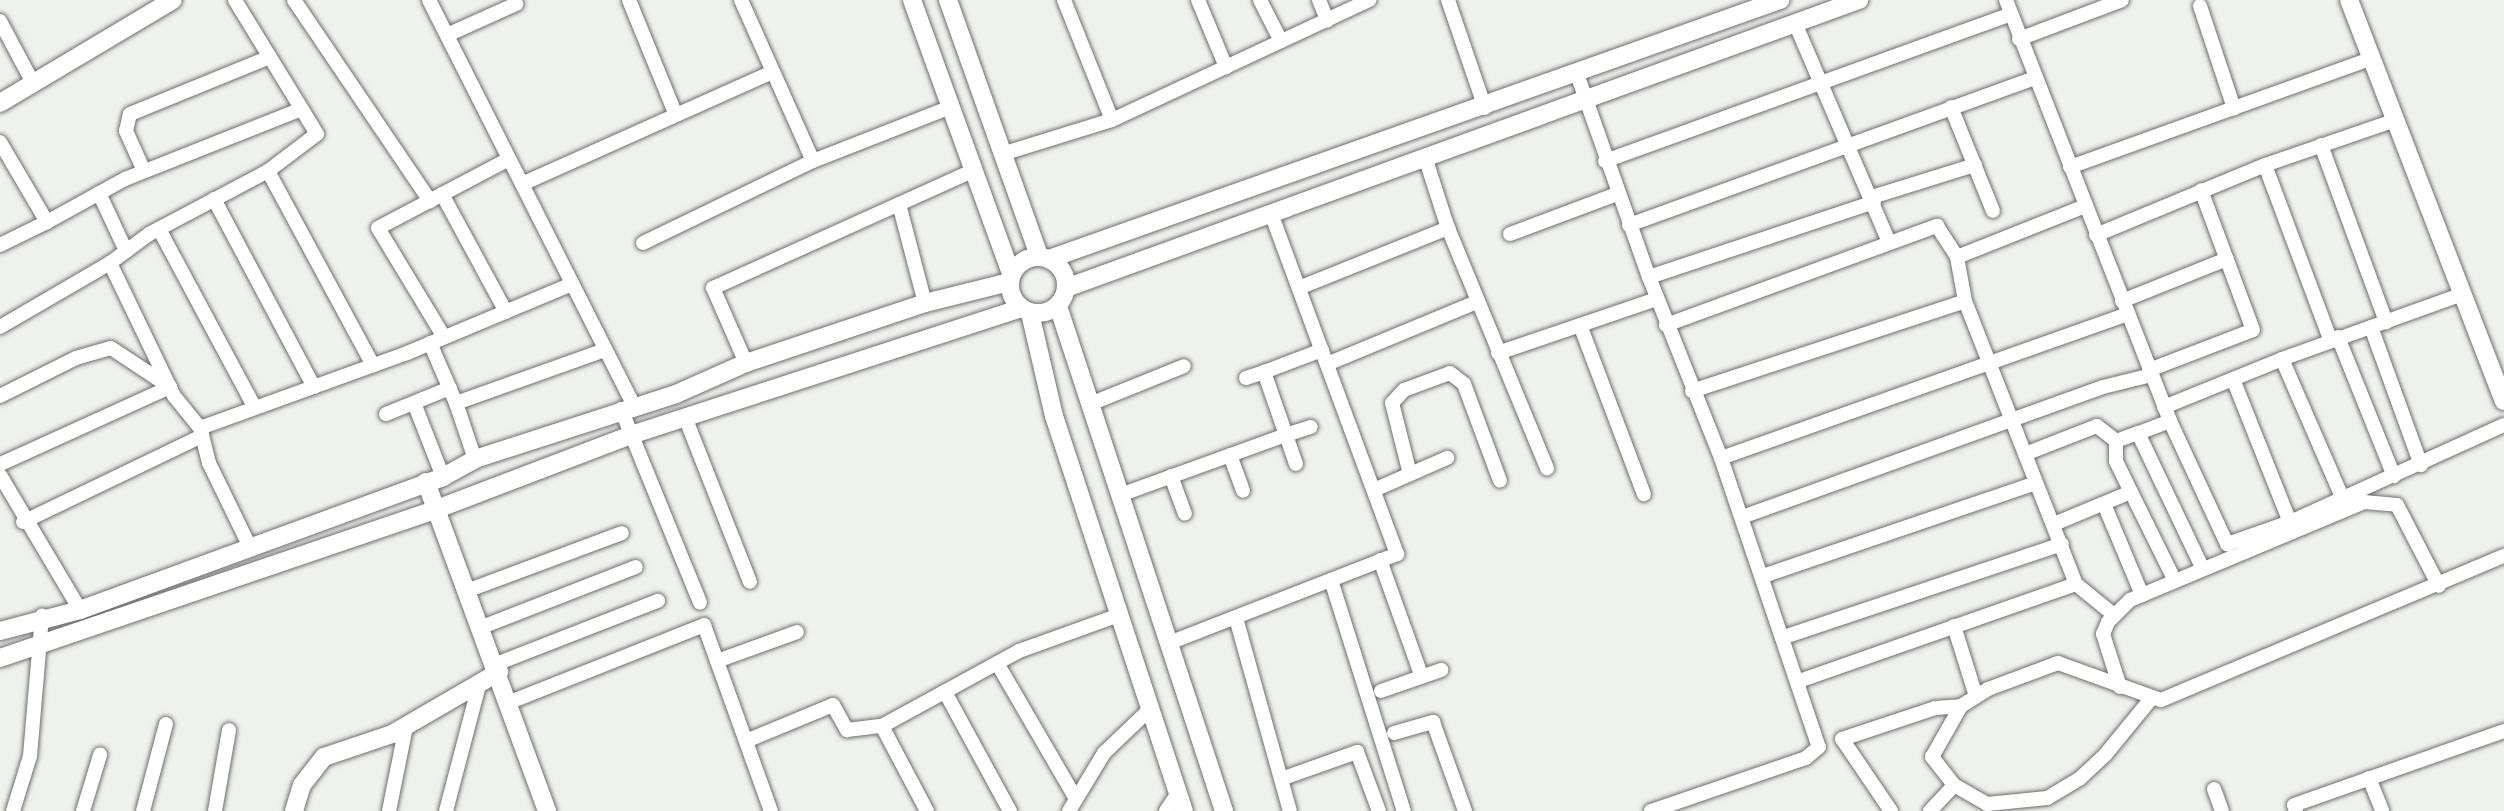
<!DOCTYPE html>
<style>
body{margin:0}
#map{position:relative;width:2504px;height:811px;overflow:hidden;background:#eff1ed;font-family:"Fira Sans Condensed",sans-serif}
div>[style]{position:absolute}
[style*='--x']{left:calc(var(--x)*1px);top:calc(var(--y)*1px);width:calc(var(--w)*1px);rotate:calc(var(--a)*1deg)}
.roads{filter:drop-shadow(0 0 2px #6d6e6b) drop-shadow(0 0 2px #6d6e6b)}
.minor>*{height:14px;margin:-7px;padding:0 7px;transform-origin:7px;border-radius:7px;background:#fff}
.tertiary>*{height:18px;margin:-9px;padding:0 9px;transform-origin:9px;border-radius:9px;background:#fff}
.tertiary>.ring{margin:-9px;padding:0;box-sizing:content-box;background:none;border:18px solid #fff;border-radius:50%}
span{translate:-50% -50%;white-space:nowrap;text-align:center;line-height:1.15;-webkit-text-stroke:8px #fdfefb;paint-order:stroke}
</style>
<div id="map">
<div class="roads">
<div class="minor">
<i style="--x:294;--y:0;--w:243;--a:55.9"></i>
<i style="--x:429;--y:0;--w:455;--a:63.2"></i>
<i style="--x:629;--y:0;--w:124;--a:67.8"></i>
<i style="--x:741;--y:0;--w:176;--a:65.9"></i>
<i style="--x:813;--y:161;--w:145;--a:-21.4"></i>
<i style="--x:1064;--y:0;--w:129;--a:68.2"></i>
<i style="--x:1198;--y:0;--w:73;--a:67.3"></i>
<i style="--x:1260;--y:0;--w:46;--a:62.9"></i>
<i style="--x:1319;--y:0;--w:22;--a:68"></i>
<i style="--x:1448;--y:0;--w:114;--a:71.1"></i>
<i style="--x:2006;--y:0;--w:452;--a:68.7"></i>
<i style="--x:2170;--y:421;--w:136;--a:65.1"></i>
<i style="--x:2227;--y:544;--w:67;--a:-19.2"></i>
<i style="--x:2290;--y:522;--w:235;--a:-24.4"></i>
<i style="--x:2200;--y:6;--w:108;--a:71.6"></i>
<i style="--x:0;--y:21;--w:70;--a:62"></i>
<i style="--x:1795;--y:23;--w:236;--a:66.8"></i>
<i style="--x:447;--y:35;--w:76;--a:-24.2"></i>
<i style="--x:516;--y:4;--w:4;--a:-117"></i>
<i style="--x:2019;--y:39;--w:110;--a:-20.7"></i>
<i style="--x:1577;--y:74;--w:215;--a:70.5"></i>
<i style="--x:1649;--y:277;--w:195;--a:68.3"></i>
<i style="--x:1721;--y:458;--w:305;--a:71.3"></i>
<i style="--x:1819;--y:747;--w:17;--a:140"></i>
<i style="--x:1806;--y:758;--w:164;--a:161.1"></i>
<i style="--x:1951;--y:107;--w:112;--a:68"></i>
<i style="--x:0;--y:142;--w:93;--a:59.6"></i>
<i style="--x:47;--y:222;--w:89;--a:-28.9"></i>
<i style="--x:125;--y:179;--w:190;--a:-21.6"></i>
<i style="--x:2321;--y:145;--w:189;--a:69.8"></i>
<i style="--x:1002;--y:154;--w:115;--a:-17.2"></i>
<i style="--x:1112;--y:120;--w:284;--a:-25"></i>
<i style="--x:1425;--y:157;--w:75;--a:72.1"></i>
<i style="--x:1448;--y:228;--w:260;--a:67.6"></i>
<i style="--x:1605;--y:161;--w:431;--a:-19.9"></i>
<i style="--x:2265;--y:165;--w:186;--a:69.5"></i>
<i style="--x:2070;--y:167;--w:321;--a:-19.8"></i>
<i style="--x:144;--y:171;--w:44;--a:-114.2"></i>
<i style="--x:126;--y:131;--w:17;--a:-77"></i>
<i style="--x:130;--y:114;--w:151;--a:-22.2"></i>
<i style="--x:268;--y:171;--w:221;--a:61.6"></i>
<i style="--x:522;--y:184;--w:274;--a:-24.1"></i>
<i style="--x:99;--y:193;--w:64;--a:65"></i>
<i style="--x:442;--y:194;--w:134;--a:61.5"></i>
<i style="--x:1872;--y:197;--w:108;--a:-17.3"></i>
<i style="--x:214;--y:199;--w:213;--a:62"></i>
<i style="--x:899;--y:204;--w:102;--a:75.3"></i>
<i style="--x:1629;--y:225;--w:432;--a:-19.9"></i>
<i style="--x:159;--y:229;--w:203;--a:61.8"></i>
<i style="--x:1510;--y:234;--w:114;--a:-20.5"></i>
<i style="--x:2096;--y:235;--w:183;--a:-22.5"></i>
<i style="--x:2265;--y:165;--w:139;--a:-19"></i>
<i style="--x:643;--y:243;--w:189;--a:-25.8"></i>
<i style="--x:0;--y:245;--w:52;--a:-26.1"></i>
<i style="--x:1957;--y:257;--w:138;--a:-21.7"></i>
<i style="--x:1649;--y:277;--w:237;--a:-18.4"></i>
<i style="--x:1299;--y:288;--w:161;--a:-21.9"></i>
<i style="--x:2122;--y:301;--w:113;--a:-21.8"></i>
<i style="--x:1580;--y:325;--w:181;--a:69.3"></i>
<i style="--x:1666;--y:325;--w:289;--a:-20.1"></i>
<i style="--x:1937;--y:226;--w:37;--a:57"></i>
<i style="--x:1957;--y:257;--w:45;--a:79.7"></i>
<i style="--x:1965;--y:301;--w:304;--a:68.6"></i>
<i style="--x:2076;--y:584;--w:49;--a:39.2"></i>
<i style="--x:0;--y:327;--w:127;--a:-30.2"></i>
<i style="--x:2371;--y:327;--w:147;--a:70.1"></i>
<i style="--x:444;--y:337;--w:127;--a:-121.2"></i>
<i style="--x:378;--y:228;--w:148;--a:-27.8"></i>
<i style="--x:2338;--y:337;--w:150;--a:68.1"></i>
<i style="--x:430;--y:343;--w:65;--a:66.6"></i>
<i style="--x:456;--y:403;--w:158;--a:-19.6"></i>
<i style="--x:1498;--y:353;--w:168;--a:-18.8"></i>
<i style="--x:2282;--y:359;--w:192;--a:-19.8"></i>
<i style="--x:746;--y:363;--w:82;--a:-113.7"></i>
<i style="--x:713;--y:288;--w:282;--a:-24.3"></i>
<i style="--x:1327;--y:364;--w:162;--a:-22.5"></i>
<i style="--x:2149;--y:370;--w:111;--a:-21"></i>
<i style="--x:2253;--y:330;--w:149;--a:-110.4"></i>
<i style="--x:1246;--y:378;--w:19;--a:-18"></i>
<i style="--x:2233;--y:379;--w:154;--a:68.3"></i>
<i style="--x:1692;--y:391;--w:287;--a:-18.2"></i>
<i style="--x:0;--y:396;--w:85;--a:-26.6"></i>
<i style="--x:76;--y:358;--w:36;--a:-16"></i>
<i style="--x:111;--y:348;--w:71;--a:33.5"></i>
<i style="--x:170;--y:387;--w:187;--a:155.6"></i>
<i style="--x:414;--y:403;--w:79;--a:68.6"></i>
<i style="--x:456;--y:403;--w:59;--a:71.3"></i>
<i style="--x:1090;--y:404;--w:101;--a:-22"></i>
<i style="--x:2164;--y:407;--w:127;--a:-22.1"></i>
<i style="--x:2282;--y:359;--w:153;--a:66.5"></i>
<i style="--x:621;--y:409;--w:209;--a:67.8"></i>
<i style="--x:386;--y:414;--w:69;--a:-22.1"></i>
<i style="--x:685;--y:417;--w:177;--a:68.5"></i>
<i style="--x:2170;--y:421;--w:34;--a:159"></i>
<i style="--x:2138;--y:433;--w:151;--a:64.5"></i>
<i style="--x:200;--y:428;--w:41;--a:-129.1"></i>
<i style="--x:174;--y:396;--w:148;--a:-115.7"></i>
<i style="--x:110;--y:263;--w:49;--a:-36.6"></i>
<i style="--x:149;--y:234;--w:135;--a:-27.9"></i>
<i style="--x:268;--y:171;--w:61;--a:-37.1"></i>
<i style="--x:317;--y:134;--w:157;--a:-121.5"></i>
<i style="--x:2025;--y:454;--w:77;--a:-21.3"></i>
<i style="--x:2097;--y:426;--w:24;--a:38"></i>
<i style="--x:1230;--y:455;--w:38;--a:70"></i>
<i style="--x:1721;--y:458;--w:432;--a:-19.5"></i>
<i style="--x:1296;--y:464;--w:31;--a:-109"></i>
<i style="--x:1286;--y:435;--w:26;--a:-18"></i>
<i style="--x:1410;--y:474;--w:73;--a:-104.2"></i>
<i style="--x:1392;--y:403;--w:18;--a:-47"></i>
<i style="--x:1404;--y:390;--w:49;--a:-20.3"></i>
<i style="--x:1450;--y:373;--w:18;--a:38"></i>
<i style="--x:1464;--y:384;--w:103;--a:69.6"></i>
<i style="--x:0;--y:475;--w:157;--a:59.3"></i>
<i style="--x:1171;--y:476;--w:40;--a:69.8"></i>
<i style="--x:1374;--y:490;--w:80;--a:-23.7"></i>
<i style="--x:2131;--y:492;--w:99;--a:63.7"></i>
<i style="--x:1120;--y:495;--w:177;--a:-19.9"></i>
<i style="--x:1286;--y:435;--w:67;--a:-109.2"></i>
<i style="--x:1264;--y:372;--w:62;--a:-20.8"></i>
<i style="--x:2104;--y:504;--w:99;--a:67.3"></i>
<i style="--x:1742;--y:517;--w:384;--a:-19.8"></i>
<i style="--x:2103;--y:387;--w:50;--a:-13.8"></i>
<i style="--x:23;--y:522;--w:199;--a:-25.7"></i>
<i style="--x:2054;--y:524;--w:83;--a:-22.6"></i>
<i style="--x:2131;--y:492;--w:34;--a:-116"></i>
<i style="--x:2116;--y:461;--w:20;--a:-90"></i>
<i style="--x:2116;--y:441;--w:23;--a:-20"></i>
<i style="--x:249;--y:545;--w:91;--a:-116"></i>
<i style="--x:209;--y:463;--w:36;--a:-104"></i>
<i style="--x:200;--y:428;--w:220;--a:-19.9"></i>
<i style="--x:407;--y:353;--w:179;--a:-22.7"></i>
<i style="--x:1380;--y:560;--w:124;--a:70.3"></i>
<i style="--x:1763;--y:576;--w:288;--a:-18.8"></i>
<i style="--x:1331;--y:580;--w:242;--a:72.5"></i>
<i style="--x:469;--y:590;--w:163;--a:-20.4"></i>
<i style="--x:1236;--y:618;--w:200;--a:74.4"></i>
<i style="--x:1954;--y:626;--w:73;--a:72.6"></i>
<i style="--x:482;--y:627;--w:165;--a:-21.3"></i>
<i style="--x:1784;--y:637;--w:293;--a:-18.5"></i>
<i style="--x:1169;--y:643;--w:245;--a:-21.3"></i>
<i style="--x:1397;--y:554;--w:364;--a:-110.3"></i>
<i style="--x:717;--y:661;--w:85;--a:-19.9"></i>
<i style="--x:997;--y:663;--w:157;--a:59.8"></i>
<i style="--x:496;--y:664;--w:174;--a:-21.3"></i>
<i style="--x:1799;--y:681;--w:293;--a:-19.3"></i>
<i style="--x:2120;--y:687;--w:56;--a:-107.8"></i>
<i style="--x:2103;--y:634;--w:13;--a:-67"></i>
<i style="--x:2108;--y:622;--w:31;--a:-45"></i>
<i style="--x:2130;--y:600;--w:254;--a:-22.7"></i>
<i style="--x:2364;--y:502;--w:33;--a:5"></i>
<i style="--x:2397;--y:505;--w:91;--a:62.6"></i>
<i style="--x:1381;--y:691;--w:64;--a:-19.3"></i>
<i style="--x:945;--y:692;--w:136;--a:61.4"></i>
<i style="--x:2150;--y:700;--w:71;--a:129.3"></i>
<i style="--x:2105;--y:755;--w:35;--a:137"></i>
<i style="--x:2079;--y:779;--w:37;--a:149"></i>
<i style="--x:2047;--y:798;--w:60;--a:174.3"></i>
<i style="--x:1987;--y:804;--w:38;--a:-150"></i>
<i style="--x:1954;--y:785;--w:36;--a:-128"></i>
<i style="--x:1932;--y:757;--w:59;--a:-60.4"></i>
<i style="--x:1961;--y:706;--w:32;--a:-32"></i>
<i style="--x:1988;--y:689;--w:75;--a:-20.4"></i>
<i style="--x:2058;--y:663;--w:109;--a:19.8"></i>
<i style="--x:2161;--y:700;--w:372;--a:-22.8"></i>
<i style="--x:510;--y:702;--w:209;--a:-21.6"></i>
<i style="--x:704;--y:625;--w:198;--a:70.2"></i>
<i style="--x:1394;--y:733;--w:41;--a:-15.8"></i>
<i style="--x:1433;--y:722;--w:95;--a:70.2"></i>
<i style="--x:746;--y:741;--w:94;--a:-22.5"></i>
<i style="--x:833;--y:705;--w:29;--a:61"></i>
<i style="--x:847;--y:730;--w:35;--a:-7"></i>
<i style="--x:2369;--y:778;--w:35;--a:68"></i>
<i style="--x:1281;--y:779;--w:81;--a:-19.6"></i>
<i style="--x:1357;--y:752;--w:63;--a:69.6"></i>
<i style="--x:2214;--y:789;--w:23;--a:70"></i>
<i style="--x:13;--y:811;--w:58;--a:-72.8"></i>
<i style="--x:30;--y:756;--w:141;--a:-85.1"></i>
<i style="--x:83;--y:811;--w:59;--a:-73.1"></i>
<i style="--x:143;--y:811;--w:90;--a:-75.2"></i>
<i style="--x:215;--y:811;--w:82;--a:-80.2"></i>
<i style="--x:389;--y:811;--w:86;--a:-78.6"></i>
<i style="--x:446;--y:811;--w:130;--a:-75.3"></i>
<i style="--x:927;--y:811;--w:96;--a:-117.9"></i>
<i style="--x:882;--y:726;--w:156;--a:-28.7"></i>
<i style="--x:1019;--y:651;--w:106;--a:-19.8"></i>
<i style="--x:1069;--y:811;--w:68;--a:-58.9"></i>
<i style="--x:1104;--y:753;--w:64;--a:-43.7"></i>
<i style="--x:1166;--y:811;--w:22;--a:-56"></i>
<i style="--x:1891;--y:811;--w:87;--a:-124.2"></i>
<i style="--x:1842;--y:739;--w:98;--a:-18.4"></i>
<i style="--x:1935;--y:708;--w:26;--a:-4"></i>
<i style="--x:1930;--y:811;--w:35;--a:-47"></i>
<i style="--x:2296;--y:811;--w:6;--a:-108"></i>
<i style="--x:2294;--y:805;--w:223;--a:-19.4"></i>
</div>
<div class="tertiary">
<i style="--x:912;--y:0;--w:290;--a:70.1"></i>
<i style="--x:948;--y:0;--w:272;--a:70.4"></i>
<i style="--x:2349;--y:0;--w:430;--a:68.9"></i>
<i style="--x:0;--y:103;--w:201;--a:-30.8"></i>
<i class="ring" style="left:1010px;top:257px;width:38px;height:38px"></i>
<i style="--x:1049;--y:259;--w:776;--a:-19.51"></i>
<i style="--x:1066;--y:288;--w:844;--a:-19.96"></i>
<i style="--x:1058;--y:306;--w:532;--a:71.8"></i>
<i style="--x:1030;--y:313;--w:106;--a:76.9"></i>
<i style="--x:1054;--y:416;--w:416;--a:71.8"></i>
<i style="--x:426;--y:482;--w:351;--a:69.8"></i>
<i style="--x:0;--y:631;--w:83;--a:-14.7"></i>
<i style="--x:80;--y:610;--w:387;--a:-20.1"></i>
<i style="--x:443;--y:477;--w:37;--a:-29"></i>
<i style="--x:475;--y:459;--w:211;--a:-17.9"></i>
<i style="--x:676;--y:394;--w:77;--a:-23.9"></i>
<i style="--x:746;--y:363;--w:189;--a:-18.5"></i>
<i style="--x:925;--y:303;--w:87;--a:-14"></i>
<i style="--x:0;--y:658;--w:462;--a:-18.8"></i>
<i style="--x:437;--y:509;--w:208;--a:-20.9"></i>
<i style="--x:631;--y:435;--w:410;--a:-18"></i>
<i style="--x:294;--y:811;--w:27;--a:-73"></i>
<i style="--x:302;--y:785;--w:36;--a:-52"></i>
<i style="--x:324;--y:757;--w:72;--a:-18.7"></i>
<i style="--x:392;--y:734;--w:124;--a:-30.1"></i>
</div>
</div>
</div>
